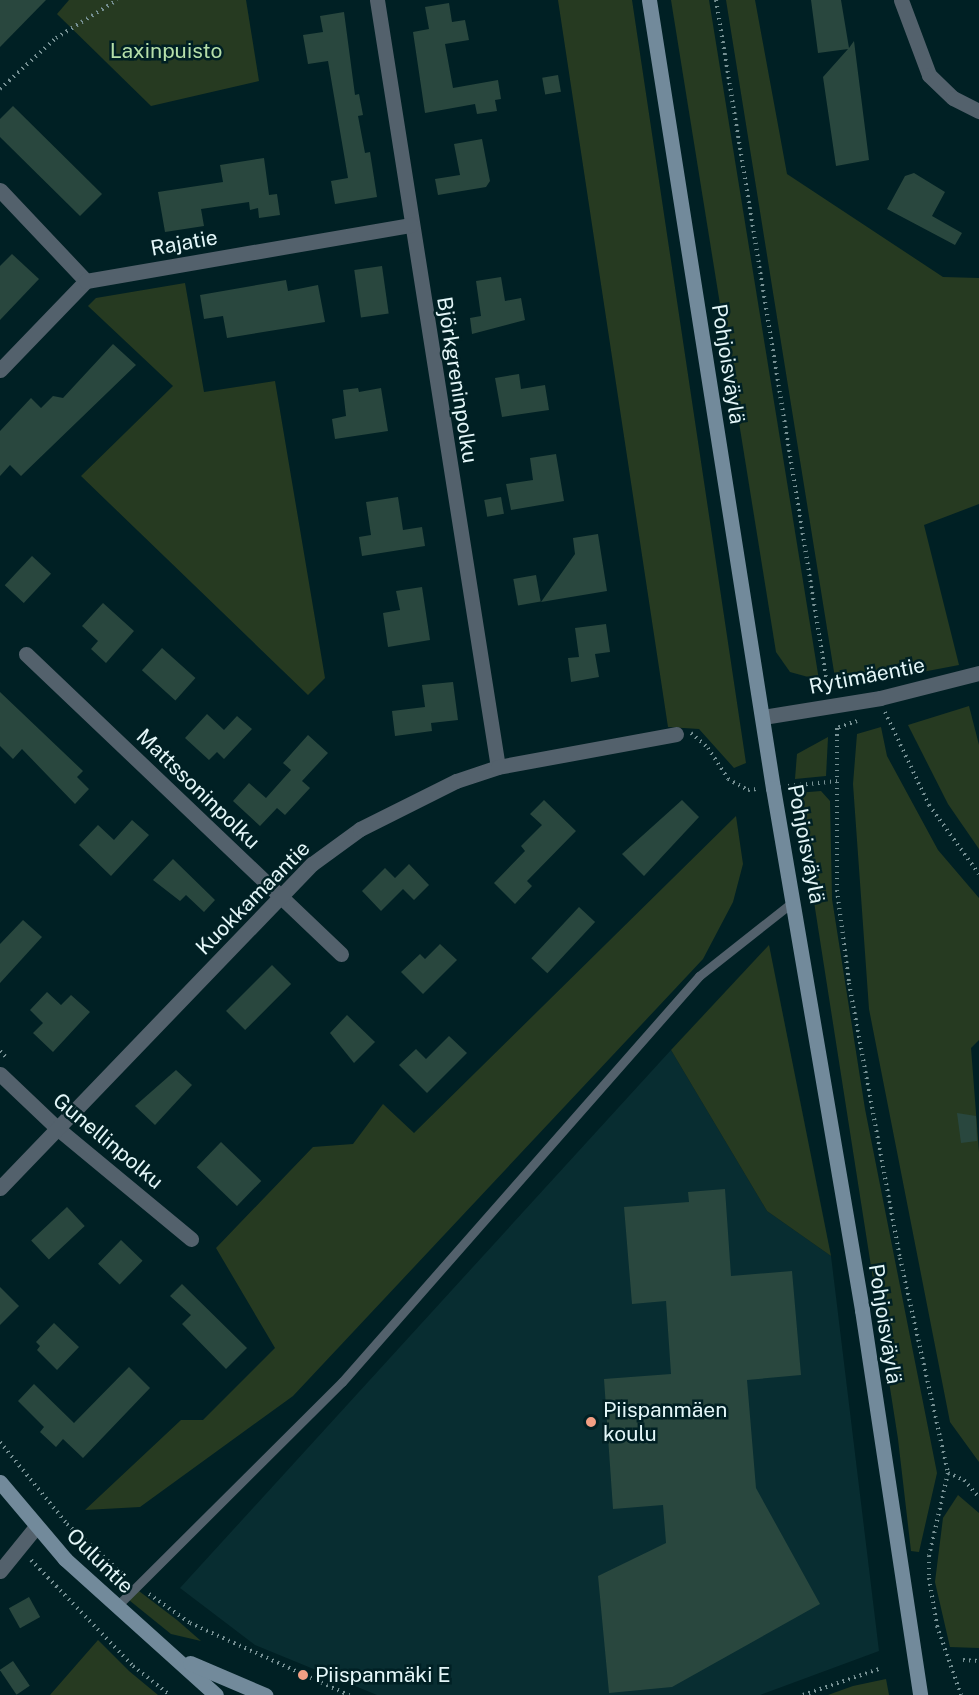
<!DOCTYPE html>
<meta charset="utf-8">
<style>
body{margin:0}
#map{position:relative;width:979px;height:1695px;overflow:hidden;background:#002024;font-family:"Public Sans",sans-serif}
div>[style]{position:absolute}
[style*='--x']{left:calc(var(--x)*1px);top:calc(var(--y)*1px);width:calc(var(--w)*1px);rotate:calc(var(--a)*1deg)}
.built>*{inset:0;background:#082d31}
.green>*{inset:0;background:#263a21}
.building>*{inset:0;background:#29473e;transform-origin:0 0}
.path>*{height:4px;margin-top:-2px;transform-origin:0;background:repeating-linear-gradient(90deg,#769093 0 1.5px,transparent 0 6px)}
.service>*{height:9px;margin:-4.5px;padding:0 4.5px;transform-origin:4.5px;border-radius:4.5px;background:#53616c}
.minor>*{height:15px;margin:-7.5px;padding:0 7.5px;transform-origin:7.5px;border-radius:7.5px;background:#53616c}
.tertiary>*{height:15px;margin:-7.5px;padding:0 7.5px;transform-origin:7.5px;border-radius:7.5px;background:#53616c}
.secondary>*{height:15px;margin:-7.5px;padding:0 7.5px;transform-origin:7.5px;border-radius:7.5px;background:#728a9b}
.dots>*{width:16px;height:16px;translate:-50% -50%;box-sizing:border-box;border:3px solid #002024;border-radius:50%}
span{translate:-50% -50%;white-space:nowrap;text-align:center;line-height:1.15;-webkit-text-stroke:5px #002024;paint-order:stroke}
.park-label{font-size:21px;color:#b5dfa9}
.street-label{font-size:21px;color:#e3f6f8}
.poi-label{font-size:21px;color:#e3f6f8}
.left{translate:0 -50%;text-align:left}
</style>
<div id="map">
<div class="built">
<i style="clip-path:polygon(671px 1050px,767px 1211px,831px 1256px,879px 1651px,760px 1695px,377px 1695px,255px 1645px,180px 1588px)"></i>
</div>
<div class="green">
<i style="clip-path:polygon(69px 0,246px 0,259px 81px,151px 106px,57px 14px)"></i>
<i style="clip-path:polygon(558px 0,632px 0,746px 763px,734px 768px,699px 729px,668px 727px)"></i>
<i style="clip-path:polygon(671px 0,709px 0,819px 680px,790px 672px,776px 652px)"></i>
<i style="clip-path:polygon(726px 0,755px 0,787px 174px,943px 277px,979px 278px,979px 504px,924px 525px,959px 665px,917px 673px,835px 678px)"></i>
<i style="clip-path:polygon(185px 283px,204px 392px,275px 381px,325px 678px,308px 695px,81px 476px,173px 386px,88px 306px,96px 298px)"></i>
<i style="clip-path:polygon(969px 706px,979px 745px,979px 849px,948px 804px,908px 725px)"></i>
<i style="clip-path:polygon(881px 727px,887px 756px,938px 850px,979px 898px,979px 1040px,971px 1048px,979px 1152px,979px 1462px,950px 1422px,869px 1009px,853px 784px,857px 734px)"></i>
<i style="clip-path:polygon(828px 737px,826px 776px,795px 779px,797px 754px)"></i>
<i style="clip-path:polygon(821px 791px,830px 801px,832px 899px,865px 1109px,937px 1473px,919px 1552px,911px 1551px,898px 1439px,797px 793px)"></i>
<i style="clip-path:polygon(736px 816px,743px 864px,733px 902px,703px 959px,293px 1396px,140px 1507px,85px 1510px,181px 1420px,203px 1420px,275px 1348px,216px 1248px,313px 1147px,353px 1144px,383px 1104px,414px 1133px)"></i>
<i style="clip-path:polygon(769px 945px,831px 1256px,767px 1211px,671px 1050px)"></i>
<i style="clip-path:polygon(958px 1495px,979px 1513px,979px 1648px,950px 1647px,935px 1582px,943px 1518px)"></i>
<i style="clip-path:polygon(89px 1553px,177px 1620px,201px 1641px,171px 1634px,124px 1596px,85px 1556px)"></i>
<i style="clip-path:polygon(98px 1640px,129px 1671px,158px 1695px,50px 1695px)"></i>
<i style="clip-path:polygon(886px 1679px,889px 1695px,828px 1695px,853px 1686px)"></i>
</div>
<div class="building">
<i style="clip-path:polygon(0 0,46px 0,0 47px)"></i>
<i style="clip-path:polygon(811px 0,841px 0,849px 48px,854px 41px,869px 160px,836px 166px,823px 77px,848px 49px,818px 53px)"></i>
<i style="clip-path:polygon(449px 3px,452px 22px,465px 20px,469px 40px,445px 44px,453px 88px,498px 80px,501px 99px,495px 100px,497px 111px,477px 114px,475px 104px,425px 113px,413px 32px,429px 29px,425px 7px)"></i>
<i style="clip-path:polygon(344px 12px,355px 95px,359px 94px,363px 115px,358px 116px,365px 153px,370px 152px,377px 197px,335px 204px,331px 181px,348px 178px,328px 61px,308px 64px,303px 35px,323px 32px,320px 16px)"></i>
<i style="left:558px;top:75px;width:17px;height:16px;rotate:80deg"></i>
<i style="clip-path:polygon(13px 106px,102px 194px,80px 216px,0 137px,0 119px)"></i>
<i style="clip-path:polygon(482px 139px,490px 181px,486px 187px,438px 195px,435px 179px,460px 175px,454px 144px)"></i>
<i style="clip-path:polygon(264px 158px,269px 195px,277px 194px,280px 215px,259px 218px,258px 208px,250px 210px,249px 202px,201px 209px,204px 226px,165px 232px,158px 192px,223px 182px,220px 165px)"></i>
<i style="clip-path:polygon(914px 173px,945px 192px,932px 216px,962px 233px,955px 245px,887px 209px,905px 176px)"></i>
<i style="clip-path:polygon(12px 254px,39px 279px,0 320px,0 266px)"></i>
<i style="left:382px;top:266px;width:48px;height:28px;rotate:82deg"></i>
<i style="clip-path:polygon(501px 277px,505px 301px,521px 298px,525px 320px,472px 334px,470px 318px,481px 316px,476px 281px)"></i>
<i style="clip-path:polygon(286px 280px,288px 291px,318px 285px,325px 322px,227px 338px,223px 316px,204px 319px,200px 295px)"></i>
<i style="clip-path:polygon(113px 344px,136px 365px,21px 476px,10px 465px,0 476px,0 431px,31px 398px,41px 408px,53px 396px,63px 398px)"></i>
<i style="clip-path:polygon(519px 374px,521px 389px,545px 385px,549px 410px,502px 417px,495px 378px)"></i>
<i style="clip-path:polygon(358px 388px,359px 392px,381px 388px,388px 431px,335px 439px,332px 419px,346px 416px,343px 390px)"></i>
<i style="clip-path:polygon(556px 454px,564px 501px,511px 510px,506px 484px,533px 480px,530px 458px)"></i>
<i style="clip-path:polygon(398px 497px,403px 530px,422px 527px,425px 546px,362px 556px,359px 537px,371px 535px,366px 502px)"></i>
<i style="left:501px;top:497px;width:17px;height:17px;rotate:80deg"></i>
<i style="clip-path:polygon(598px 534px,607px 591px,541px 602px,575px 554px,573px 538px)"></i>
<i style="left:32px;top:556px;width:26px;height:40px;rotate:43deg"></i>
<i style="left:536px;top:575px;width:27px;height:23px;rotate:80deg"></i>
<i style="clip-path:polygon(422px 587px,430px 640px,388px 647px,383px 613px,400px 610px,396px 591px)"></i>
<i style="clip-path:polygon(103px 603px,134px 631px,106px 663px,91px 649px,98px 641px,82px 626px)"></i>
<i style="clip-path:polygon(606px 624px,610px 652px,595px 654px,599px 677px,571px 682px,568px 658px,579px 657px,575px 628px)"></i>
<i style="left:162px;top:648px;width:45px;height:30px;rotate:42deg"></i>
<i style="clip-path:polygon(453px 682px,458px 720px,431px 723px,432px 731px,395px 736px,392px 711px,425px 707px,422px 685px)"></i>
<i style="clip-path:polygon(0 692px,83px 771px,77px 777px,89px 789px,75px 804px,22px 749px,13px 759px,0 746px)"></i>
<i style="clip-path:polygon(207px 714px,224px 730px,237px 716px,252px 729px,224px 759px,217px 752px,209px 760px,185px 738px)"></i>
<i style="clip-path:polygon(308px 735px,328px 753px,302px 781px,310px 788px,285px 815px,277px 808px,260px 826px,233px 801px,249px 783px,266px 798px,291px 770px,283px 763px)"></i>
<i style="clip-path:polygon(544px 800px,576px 831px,527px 881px,532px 886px,515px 904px,494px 883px,525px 851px,521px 846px,542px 825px,530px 814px)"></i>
<i style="clip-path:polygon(682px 800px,699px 817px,644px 876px,622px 854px)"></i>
<i style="clip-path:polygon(132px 820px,149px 835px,111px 876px,79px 845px,98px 825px,114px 840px)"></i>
<i style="clip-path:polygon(173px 859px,215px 900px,204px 912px,186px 895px,180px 901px,153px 880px)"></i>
<i style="clip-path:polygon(409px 864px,429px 885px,414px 900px,403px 889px,381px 911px,362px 891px,385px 868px,395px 878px)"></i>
<i style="left:579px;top:907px;width:22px;height:70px;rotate:43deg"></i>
<i style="clip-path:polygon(23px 920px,42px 937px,0 983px,0 944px)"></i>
<i style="clip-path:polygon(440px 944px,457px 960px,423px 994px,401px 972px,420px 954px,425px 959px)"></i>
<i style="left:272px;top:965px;width:27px;height:65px;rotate:45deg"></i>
<i style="clip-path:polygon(47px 992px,61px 1005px,71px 995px,90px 1012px,53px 1052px,33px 1033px,43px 1023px,30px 1010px)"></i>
<i style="clip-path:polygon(347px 1015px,375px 1042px,354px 1063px,330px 1033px)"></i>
<i style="clip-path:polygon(449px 1036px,467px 1053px,427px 1093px,399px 1065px,416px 1049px,426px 1059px)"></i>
<i style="clip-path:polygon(176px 1070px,192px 1085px,155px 1125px,135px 1106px)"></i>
<i style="clip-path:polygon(957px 1113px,976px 1116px,977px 1141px,961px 1143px)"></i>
<i style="left:221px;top:1142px;width:56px;height:35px;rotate:44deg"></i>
<i style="clip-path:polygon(725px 1189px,731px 1276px,792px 1271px,801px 1375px,747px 1380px,756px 1488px,820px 1604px,672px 1687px,609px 1693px,598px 1576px,666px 1543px,663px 1505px,613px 1509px,604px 1379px,671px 1374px,666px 1301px,632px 1304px,624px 1207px,689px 1202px,688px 1192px)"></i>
<i style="left:67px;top:1207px;width:26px;height:49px;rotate:47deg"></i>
<i style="left:121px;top:1240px;width:30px;height:33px;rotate:44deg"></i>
<i style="clip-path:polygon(182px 1284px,247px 1348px,226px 1369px,182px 1324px,191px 1315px,170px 1296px)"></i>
<i style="clip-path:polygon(0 1287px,19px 1306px,0 1325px)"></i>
<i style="clip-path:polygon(54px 1323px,79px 1347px,57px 1370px,37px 1350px,40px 1346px,36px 1342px)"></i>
<i style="clip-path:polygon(129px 1367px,150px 1388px,83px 1458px,63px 1439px,56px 1447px,40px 1432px,44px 1427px,18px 1401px,34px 1384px,74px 1423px)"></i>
<i style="left:29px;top:1597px;width:23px;height:23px;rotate:61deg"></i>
<i style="left:13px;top:1661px;width:30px;height:16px;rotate:56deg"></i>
</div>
<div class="path">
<i style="--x:716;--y:0;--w:698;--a:80.77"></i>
<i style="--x:0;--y:89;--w:76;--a:-42.3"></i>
<i style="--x:56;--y:38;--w:72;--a:-31.9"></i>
<i style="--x:885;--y:712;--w:103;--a:64.7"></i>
<i style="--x:929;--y:805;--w:85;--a:54.1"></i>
<i style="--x:857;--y:721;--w:21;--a:161"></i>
<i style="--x:837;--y:728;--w:162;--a:90"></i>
<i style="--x:837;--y:890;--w:94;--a:82.6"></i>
<i style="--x:849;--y:983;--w:280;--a:79.5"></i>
<i style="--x:900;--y:1258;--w:220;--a:77.4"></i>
<i style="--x:948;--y:1473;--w:85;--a:102.9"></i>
<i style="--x:929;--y:1556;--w:22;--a:90"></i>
<i style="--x:929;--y:1578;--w:49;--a:80.5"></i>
<i style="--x:937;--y:1626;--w:73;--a:70.8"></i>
<i style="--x:691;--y:733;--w:23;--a:41"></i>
<i style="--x:708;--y:748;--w:37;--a:57"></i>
<i style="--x:728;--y:779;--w:23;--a:29"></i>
<i style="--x:748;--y:790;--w:9;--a:-6"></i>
<i style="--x:788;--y:786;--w:50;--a:-5.7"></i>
<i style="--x:0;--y:1051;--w:10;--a:45"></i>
<i style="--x:0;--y:1442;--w:106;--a:50.7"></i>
<i style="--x:67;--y:1524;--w:79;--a:41.9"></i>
<i style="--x:948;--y:1473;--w:17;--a:24"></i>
<i style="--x:964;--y:1480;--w:23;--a:49"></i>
<i style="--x:31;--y:1560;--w:147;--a:46.1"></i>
<i style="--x:133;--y:1666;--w:47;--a:38.1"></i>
<i style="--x:149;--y:1594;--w:50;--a:35.3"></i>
<i style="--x:190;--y:1623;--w:175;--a:24.4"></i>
<i style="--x:963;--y:1660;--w:16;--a:4"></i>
<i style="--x:803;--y:1695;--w:83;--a:-18.9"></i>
</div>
<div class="service">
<i style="--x:116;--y:1607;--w:319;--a:-44.9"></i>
<i style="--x:342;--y:1382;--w:541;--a:-48.67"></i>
<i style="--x:699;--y:976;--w:121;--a:-38.3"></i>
</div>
<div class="minor">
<i style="--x:377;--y:0;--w:776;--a:81.04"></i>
<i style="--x:901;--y:0;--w:80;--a:69.5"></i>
<i style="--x:929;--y:75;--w:33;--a:44"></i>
<i style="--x:953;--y:98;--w:29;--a:27"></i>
<i style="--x:0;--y:190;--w:125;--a:46.6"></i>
<i style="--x:0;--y:370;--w:124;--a:-46"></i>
<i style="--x:86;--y:281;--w:330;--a:-9.8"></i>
<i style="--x:26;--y:654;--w:435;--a:43.6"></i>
<i style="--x:0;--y:1074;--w:79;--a:43.5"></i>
<i style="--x:57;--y:1128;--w:174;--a:39.6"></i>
<i style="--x:0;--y:1188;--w:450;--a:-46.1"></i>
<i style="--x:312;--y:864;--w:59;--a:-36.1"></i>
<i style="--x:360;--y:829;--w:107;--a:-26.6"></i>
<i style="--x:456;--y:781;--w:44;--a:-18.4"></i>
<i style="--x:498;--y:767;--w:181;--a:-10.5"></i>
<i style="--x:0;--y:1571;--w:55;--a:-50.9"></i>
</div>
<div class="tertiary">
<i style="--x:763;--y:717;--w:119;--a:-9.2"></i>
<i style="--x:880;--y:698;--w:102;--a:-14.2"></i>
</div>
<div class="secondary">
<i style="--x:649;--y:0;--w:798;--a:81.06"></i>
<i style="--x:773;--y:788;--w:530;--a:80.32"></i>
<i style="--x:862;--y:1310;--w:389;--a:81.4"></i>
<i style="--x:0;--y:1482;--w:101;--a:49.8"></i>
<i style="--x:65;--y:1559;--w:203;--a:42"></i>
<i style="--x:190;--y:1663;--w:82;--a:23.1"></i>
</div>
<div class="dots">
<i style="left:591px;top:1422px;background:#f39f84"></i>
<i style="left:303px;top:1675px;background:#f39f84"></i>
</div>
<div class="park-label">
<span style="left:166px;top:51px">Laxinpuisto</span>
</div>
<div class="street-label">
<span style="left:184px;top:243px;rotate:-10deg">Rajatie</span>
<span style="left:728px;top:364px;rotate:81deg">Pohjoisväylä</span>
<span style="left:457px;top:380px;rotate:81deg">Björkgreninpolku</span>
<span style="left:867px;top:676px;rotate:-11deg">Rytimäentie</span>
<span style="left:198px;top:789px;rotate:44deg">Mattssoninpolku</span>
<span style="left:806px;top:844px;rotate:79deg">Pohjoisväylä</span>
<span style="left:253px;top:898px;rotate:-45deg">Kuokkamaantie</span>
<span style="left:108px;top:1141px;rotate:40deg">Gunellinpolku</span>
<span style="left:885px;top:1324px;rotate:81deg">Pohjoisväylä</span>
<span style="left:100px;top:1561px;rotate:44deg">Ouluntie</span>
</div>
<div class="poi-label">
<span class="left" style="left:603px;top:1422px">Piispanmäen<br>koulu</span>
<span class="left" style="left:315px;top:1675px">Piispanmäki E</span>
</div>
</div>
